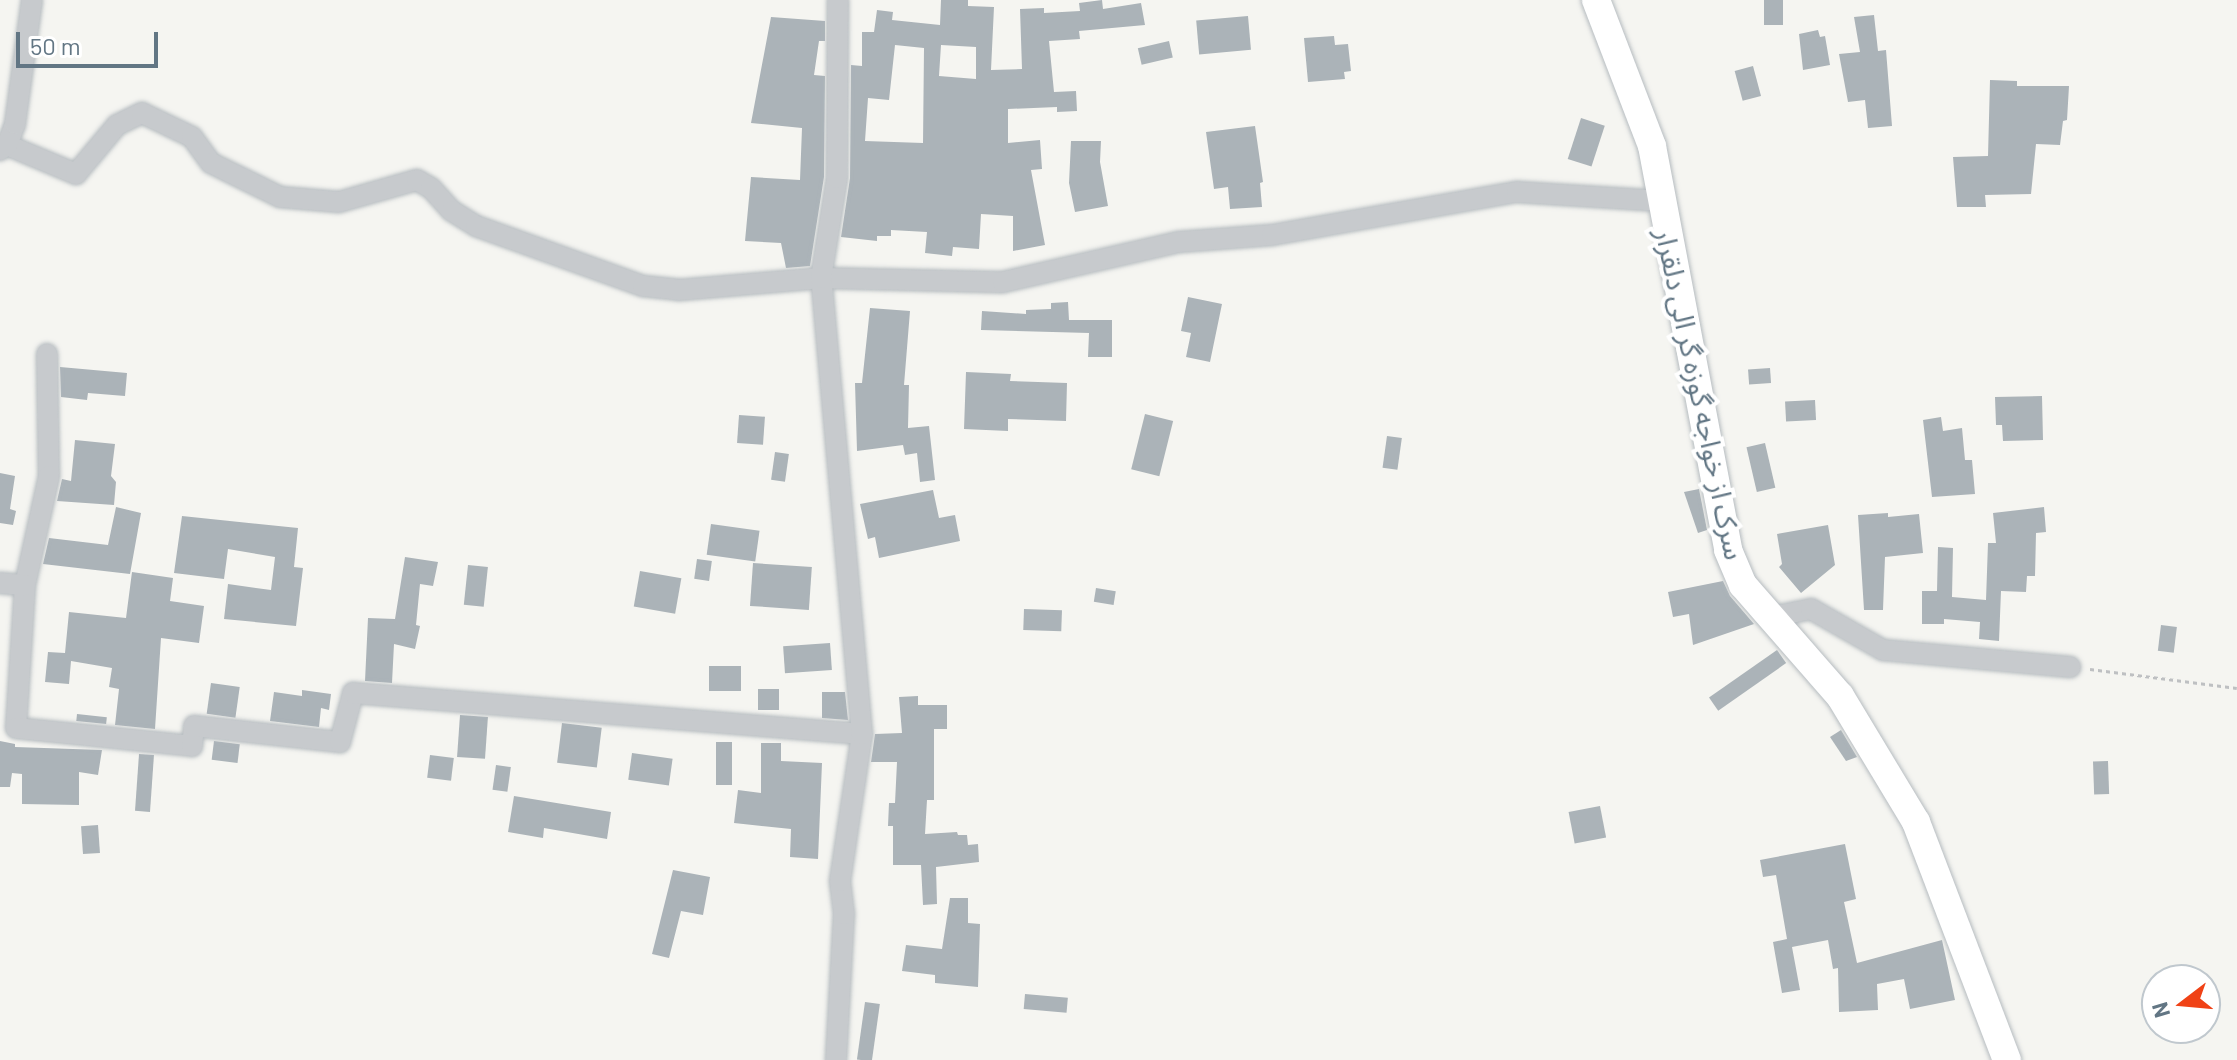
<!DOCTYPE html>
<meta charset="utf-8">
<style>
body{margin:0}
#map{position:relative;width:2237px;height:1060px;overflow:hidden;background:#f5f5f1;font-family:Barlow,"Noto Sans Arabic",sans-serif}
div>[style]{position:absolute}
[style*='--x']{left:calc(var(--x)*1px);top:calc(var(--y)*1px);width:calc(var(--w)*1px);rotate:calc(var(--a)*1deg)}
.building>*{inset:0;background:#abb3b8;transform-origin:0 0}
.path>*{height:3px;margin-top:-1.5px;transform-origin:0;background:repeating-linear-gradient(90deg,#bec0c2 0 4px,transparent 0 8px)}
.roads{filter:drop-shadow(0 0 2px #b6bcc0) drop-shadow(0 0 2px #b6bcc0)}
.street>*{height:20px;margin:-10px;padding:0 10px;transform-origin:10px;border-radius:10px;background:#c7cacd}
.secondary>*{height:28px;margin:-14px;padding:0 14px;transform-origin:14px;border-radius:14px;background:#fff}
span{translate:-50% -50%;white-space:nowrap;text-align:center;line-height:1.15;-webkit-text-stroke:8px #fff;paint-order:stroke}
.street-label{font-size:28px;color:#627684}
.north{position:absolute;left:2141px;top:964px;width:80px;height:80px;box-sizing:border-box;background:#fff;border:2px solid #c0c8ce;border-radius:50%;rotate:254deg;font-size:22px;font-weight:700;line-height:32px;text-align:center;color:#627684}
.north::after{content:'';display:block;margin:auto;width:28px;height:36px;background:#f04216;clip-path:polygon(50% 0,100% 100%,50% 72%,0 100%)}
.scale{position:absolute;left:16px;top:32px;width:142px;height:36px;box-sizing:border-box;border:4px solid #627684;border-top:0;padding-left:10px;font-size:24px;line-height:28px;white-space:nowrap;color:#627684;-webkit-text-stroke:6px #fff;paint-order:stroke}
</style>
<div id="map">
<div class="building">
<i style="clip-path:polygon(evenodd,941px 0,968px 0,968px 6px,994px 7px,991px 70px,1022px 69px,1020px 9px,1044px 8px,1044px 13px,1080px 11px,1079px 3px,1102px 0,1103px 9px,1141px 3px,1145px 25px,1079px 31px,1080px 39px,1049px 41px,1054px 92px,1076px 91px,1077px 111px,1057px 112px,1057px 107px,1008px 109px,1008px 143px,1040px 140px,1042px 169px,1031px 170px,1045px 245px,1013px 251px,1013px 216px,981px 214px,979px 249px,953px 247px,952px 256px,925px 253px,927px 232px,891px 230px,891px 236px,877px 236px,877px 241px,841px 237px,850px 178px,851px 65px,862px 66px,862px 32px,874px 32px,877px 10px,893px 12px,892px 20px,940px 25px,941px 0,895px 45px,924px 48px,923px 143px,865px 141px,868px 98px,889px 100px,895px 45px,941px 0,941px 45px,976px 47px,976px 79px,939px 76px,941px 45px)"></i>
<i style="left:1764px;top:0;width:19px;height:25px"></i>
<i style="clip-path:polygon(1874px 15px,1878px 51px,1886px 50px,1892px 126px,1868px 128px,1865px 100px,1848px 102px,1839px 54px,1860px 52px,1854px 17px)"></i>
<i style="left:1248px;top:16px;width:34px;height:52px;rotate:85deg"></i>
<i style="clip-path:polygon(771px 17px,825px 21px,825px 41px,819px 41px,814px 75px,825px 76px,824px 177px,810px 266px,786px 268px,781px 243px,745px 241px,751px 177px,800px 180px,802px 128px,751px 123px)"></i>
<i style="clip-path:polygon(1818px 30px,1820px 37px,1825px 36px,1830px 65px,1803px 70px,1799px 34px)"></i>
<i style="clip-path:polygon(1334px 36px,1335px 45px,1348px 44px,1351px 71px,1344px 72px,1345px 79px,1308px 82px,1304px 38px)"></i>
<i style="left:1169px;top:41px;width:17px;height:32px;rotate:77deg"></i>
<i style="left:1753px;top:66px;width:31px;height:19px;rotate:75deg"></i>
<i style="clip-path:polygon(1990px 80px,2017px 81px,2017px 86px,2069px 86px,2067px 120px,2063px 121px,2060px 145px,2036px 144px,2031px 194px,1985px 195px,1986px 207px,1957px 207px,1953px 157px,1988px 156px)"></i>
<i style="left:1581px;top:118px;width:25px;height:43px;rotate:18deg"></i>
<i style="clip-path:polygon(1255px 126px,1263px 182px,1260px 183px,1262px 207px,1230px 209px,1228px 187px,1214px 189px,1206px 132px)"></i>
<i style="clip-path:polygon(1071px 141px,1101px 141px,1100px 162px,1108px 206px,1075px 212px,1069px 183px)"></i>
<i style="clip-path:polygon(1188px 297px,1222px 304px,1210px 362px,1186px 357px,1191px 333px,1181px 331px)"></i>
<i style="clip-path:polygon(1068px 302px,1069px 320px,1112px 320px,1112px 357px,1088px 357px,1089px 333px,981px 330px,982px 311px,1026px 314px,1026px 310px,1051px 309px,1051px 303px)"></i>
<i style="clip-path:polygon(870px 308px,910px 311px,904px 385px,909px 385px,908px 428px,929px 426px,935px 480px,920px 482px,917px 453px,905px 455px,903px 445px,857px 451px,855px 383px,862px 383px)"></i>
<i style="clip-path:polygon(60px 367px,127px 373px,125px 396px,88px 393px,87px 400px,61px 397px)"></i>
<i style="left:1770px;top:368px;width:15px;height:22px;rotate:86deg"></i>
<i style="clip-path:polygon(966px 372px,1011px 374px,1010px 381px,1067px 383px,1066px 421px,1008px 419px,1008px 431px,964px 429px)"></i>
<i style="clip-path:polygon(2042px 396px,2043px 440px,2003px 441px,2002px 425px,1996px 425px,1995px 397px)"></i>
<i style="left:1815px;top:400px;width:20px;height:30px;rotate:87deg"></i>
<i style="left:1145px;top:414px;width:29px;height:57px;rotate:14deg"></i>
<i style="left:739px;top:415px;width:26px;height:28px;rotate:4deg"></i>
<i style="clip-path:polygon(1941px 417px,1943px 431px,1962px 428px,1965px 460px,1972px 460px,1975px 494px,1932px 497px,1923px 420px)"></i>
<i style="left:1387px;top:436px;width:15px;height:32px;rotate:8deg"></i>
<i style="clip-path:polygon(75px 440px,115px 444px,111px 476px,116px 482px,114px 505px,57px 501px,62px 479px,71px 481px)"></i>
<i style="left:1765px;top:443px;width:46px;height:19px;rotate:77deg"></i>
<i style="left:775px;top:452px;width:14px;height:28px;rotate:8deg"></i>
<i style="clip-path:polygon(0 473px,15px 476px,10px 509px,16px 511px,13px 525px,0 523px)"></i>
<i style="clip-path:polygon(1699px 489px,1707px 530px,1698px 533px,1684px 492px)"></i>
<i style="clip-path:polygon(933px 490px,939px 518px,955px 515px,960px 541px,879px 558px,875px 537px,868px 539px,860px 504px)"></i>
<i style="clip-path:polygon(116px 507px,141px 513px,130px 574px,43px 564px,49px 538px,108px 545px)"></i>
<i style="clip-path:polygon(2044px 507px,2046px 532px,2036px 533px,2035px 576px,2027px 576px,2026px 592px,2001px 591px,1999px 641px,1979px 639px,1980px 622px,1944px 619px,1944px 624px,1922px 624px,1922px 591px,1937px 591px,1938px 547px,1953px 548px,1952px 597px,1986px 600px,1988px 543px,1996px 543px,1993px 513px)"></i>
<i style="clip-path:polygon(1888px 513px,1888px 517px,1919px 514px,1923px 553px,1885px 557px,1883px 610px,1864px 610px,1858px 515px)"></i>
<i style="clip-path:polygon(182px 516px,298px 528px,294px 567px,303px 568px,296px 626px,224px 619px,228px 584px,271px 590px,275px 557px,228px 549px,224px 579px,174px 573px)"></i>
<i style="left:711px;top:524px;width:49px;height:31px;rotate:8deg"></i>
<i style="clip-path:polygon(1828px 525px,1835px 565px,1801px 593px,1779px 567px,1782px 564px,1777px 534px)"></i>
<i style="clip-path:polygon(405px 557px,438px 562px,433px 586px,420px 584px,416px 625px,420px 626px,415px 649px,394px 644px,392px 683px,365px 681px,368px 618px,395px 619px)"></i>
<i style="left:697px;top:559px;width:15px;height:20px;rotate:8deg"></i>
<i style="left:753px;top:563px;width:59px;height:43px;rotate:4deg"></i>
<i style="left:468px;top:565px;width:20px;height:40px;rotate:6deg"></i>
<i style="left:640px;top:571px;width:42px;height:36px;rotate:10deg"></i>
<i style="clip-path:polygon(132px 572px,173px 578px,170px 601px,204px 606px,199px 643px,161px 638px,155px 729px,115px 725px,119px 689px,109px 687px,112px 668px,71px 661px,69px 684px,45px 682px,48px 652px,65px 653px,69px 612px,126px 618px)"></i>
<i style="clip-path:polygon(1723px 581px,1730px 596px,1754px 624px,1693px 645px,1689px 614px,1673px 617px,1668px 592px)"></i>
<i style="left:1096px;top:588px;width:20px;height:14px;rotate:9deg"></i>
<i style="left:1024px;top:609px;width:38px;height:21px;rotate:2deg"></i>
<i style="left:2161px;top:625px;width:16px;height:26px;rotate:7deg"></i>
<i style="left:830px;top:643px;width:27px;height:47px;rotate:86deg"></i>
<i style="left:1777px;top:650px;width:16px;height:83px;rotate:55deg"></i>
<i style="left:709px;top:666px;width:32px;height:25px"></i>
<i style="left:211px;top:683px;width:29px;height:31px;rotate:8deg"></i>
<i style="left:758px;top:689px;width:21px;height:21px"></i>
<i style="clip-path:polygon(302px 690px,331px 694px,329px 710px,321px 708px,319px 727px,270px 721px,274px 692px,302px 696px)"></i>
<i style="clip-path:polygon(822px 692px,845px 692px,848px 720px,822px 718px)"></i>
<i style="clip-path:polygon(918px 696px,918px 705px,947px 705px,947px 729px,934px 729px,934px 800px,927px 800px,925px 834px,957px 832px,958px 835px,967px 835px,968px 845px,978px 844px,979px 862px,936px 867px,937px 904px,923px 905px,921px 865px,893px 865px,893px 826px,888px 826px,889px 803px,895px 803px,897px 762px,871px 762px,875px 734px,902px 733px,899px 697px)"></i>
<i style="left:77px;top:714px;width:30px;height:7px;rotate:6deg"></i>
<i style="left:460px;top:715px;width:28px;height:42px;rotate:4deg"></i>
<i style="left:562px;top:723px;width:40px;height:40px;rotate:7deg"></i>
<i style="clip-path:polygon(1841px 730px,1857px 757px,1846px 761px,1830px 737px)"></i>
<i style="clip-path:polygon(0 741px,15px 744px,15px 747px,102px 750px,98px 775px,79px 772px,79px 805px,22px 804px,22px 774px,12px 773px,10px 787px,0 787px)"></i>
<i style="left:214px;top:741px;width:26px;height:19px;rotate:7deg"></i>
<i style="left:716px;top:742px;width:16px;height:43px"></i>
<i style="clip-path:polygon(761px 743px,781px 743px,781px 761px,822px 763px,818px 859px,790px 857px,791px 829px,734px 823px,738px 790px,761px 793px)"></i>
<i style="left:632px;top:753px;width:41px;height:27px;rotate:8deg"></i>
<i style="left:139px;top:754px;width:15px;height:57px;rotate:4deg"></i>
<i style="left:430px;top:755px;width:24px;height:23px;rotate:7deg"></i>
<i style="left:2108px;top:761px;width:33px;height:15px;rotate:88deg"></i>
<i style="left:496px;top:765px;width:15px;height:25px;rotate:8deg"></i>
<i style="clip-path:polygon(514px 796px,611px 812px,607px 839px,544px 828px,543px 838px,508px 832px)"></i>
<i style="left:1600px;top:806px;width:32px;height:32px;rotate:79deg"></i>
<i style="left:98px;top:825px;width:28px;height:17px;rotate:86deg"></i>
<i style="clip-path:polygon(1845px 844px,1856px 899px,1844px 902px,1857px 963px,1942px 940px,1955px 1000px,1910px 1009px,1904px 979px,1877px 984px,1878px 1010px,1839px 1012px,1838px 968px,1833px 969px,1828px 940px,1792px 947px,1800px 990px,1782px 993px,1773px 942px,1787px 939px,1776px 875px,1763px 877px,1760px 860px)"></i>
<i style="clip-path:polygon(673px 870px,710px 877px,703px 915px,681px 911px,669px 958px,652px 954px)"></i>
<i style="clip-path:polygon(950px 898px,968px 898px,968px 923px,980px 924px,978px 987px,935px 983px,935px 975px,902px 971px,906px 945px,942px 949px)"></i>
<i style="left:1025px;top:994px;width:43px;height:15px;rotate:5deg"></i>
<i style="left:865px;top:1002px;width:15px;height:58px;rotate:8deg"></i>
</div>
<div class="path">
<i style="--x:2090;--y:669;--w:148;--a:7.4"></i>
</div>
<div class="roads">
<div class="street">
<i style="--x:7;--y:145;--w:75;--a:22.8"></i>
<i style="--x:76;--y:174;--w:64;--a:-50.1"></i>
<i style="--x:117;--y:125;--w:28;--a:-26"></i>
<i style="--x:142;--y:113;--w:55;--a:25.6"></i>
<i style="--x:192;--y:137;--w:32;--a:54"></i>
<i style="--x:211;--y:163;--w:77;--a:26.2"></i>
<i style="--x:280;--y:197;--w:59;--a:4.8"></i>
<i style="--x:339;--y:202;--w:81;--a:-15.8"></i>
<i style="--x:417;--y:180;--w:16;--a:30"></i>
<i style="--x:431;--y:188;--w:31;--a:48"></i>
<i style="--x:452;--y:211;--w:28;--a:32"></i>
<i style="--x:476;--y:226;--w:177;--a:19.8"></i>
<i style="--x:643;--y:286;--w:36;--a:6"></i>
<i style="--x:679;--y:290;--w:143;--a:-4.8"></i>
<i style="--x:821;--y:278;--w:182;--a:1.3"></i>
<i style="--x:1003;--y:282;--w:180;--a:-12.8"></i>
<i style="--x:1179;--y:242;--w:93;--a:-4.3"></i>
<i style="--x:1272;--y:235;--w:249;--a:-10"></i>
<i style="--x:1517;--y:192;--w:145;--a:3.6"></i>
<i style="--x:0;--y:150;--w:9;--a:-36"></i>
<i style="--x:7;--y:145;--w:22;--a:-69"></i>
<i style="--x:15;--y:124;--w:125;--a:-82.2"></i>
<i style="--x:47;--y:354;--w:122;--a:89.1"></i>
<i style="--x:49;--y:476;--w:112;--a:102.4"></i>
<i style="--x:25;--y:585;--w:143;--a:93.6"></i>
<i style="--x:16;--y:728;--w:177;--a:5.8"></i>
<i style="--x:192;--y:746;--w:20;--a:-84"></i>
<i style="--x:194;--y:726;--w:147;--a:6.3"></i>
<i style="--x:340;--y:742;--w:51;--a:-75.1"></i>
<i style="--x:353;--y:693;--w:511;--a:4.61"></i>
<i style="--x:0;--y:583;--w:25;--a:5"></i>
<i style="--x:1771;--y:617;--w:41;--a:-11.3"></i>
<i style="--x:1811;--y:609;--w:83;--a:29.7"></i>
<i style="--x:1883;--y:650;--w:188;--a:5.2"></i>
<i style="--x:836;--y:1060;--w:146;--a:-86.9"></i>
<i style="--x:844;--y:914;--w:33;--a:-97"></i>
<i style="--x:840;--y:881;--w:149;--a:-81.5"></i>
<i style="--x:862;--y:734;--w:458;--a:-95.1"></i>
<i style="--x:821;--y:278;--w:101;--a:-80.9"></i>
<i style="--x:837;--y:178;--w:178;--a:-89.7"></i>
</div>
<div class="secondary">
<i style="--x:1596;--y:0;--w:156;--a:69"></i>
<i style="--x:1652;--y:146;--w:411;--a:79.3"></i>
<i style="--x:1728;--y:550;--w:38;--a:67"></i>
<i style="--x:1743;--y:585;--w:147;--a:48.9"></i>
<i style="--x:1840;--y:696;--w:147;--a:58.9"></i>
<i style="--x:1916;--y:822;--w:255;--a:69.1"></i>
</div>
</div>
<div class="street-label">
<span style="left:1701px;top:394px;rotate:78deg">سرک از خواجه گوزه گر الی دلقرار</span>
</div>
<div class="north">N</div>
<div class="scale">50 m</div>
</div>
